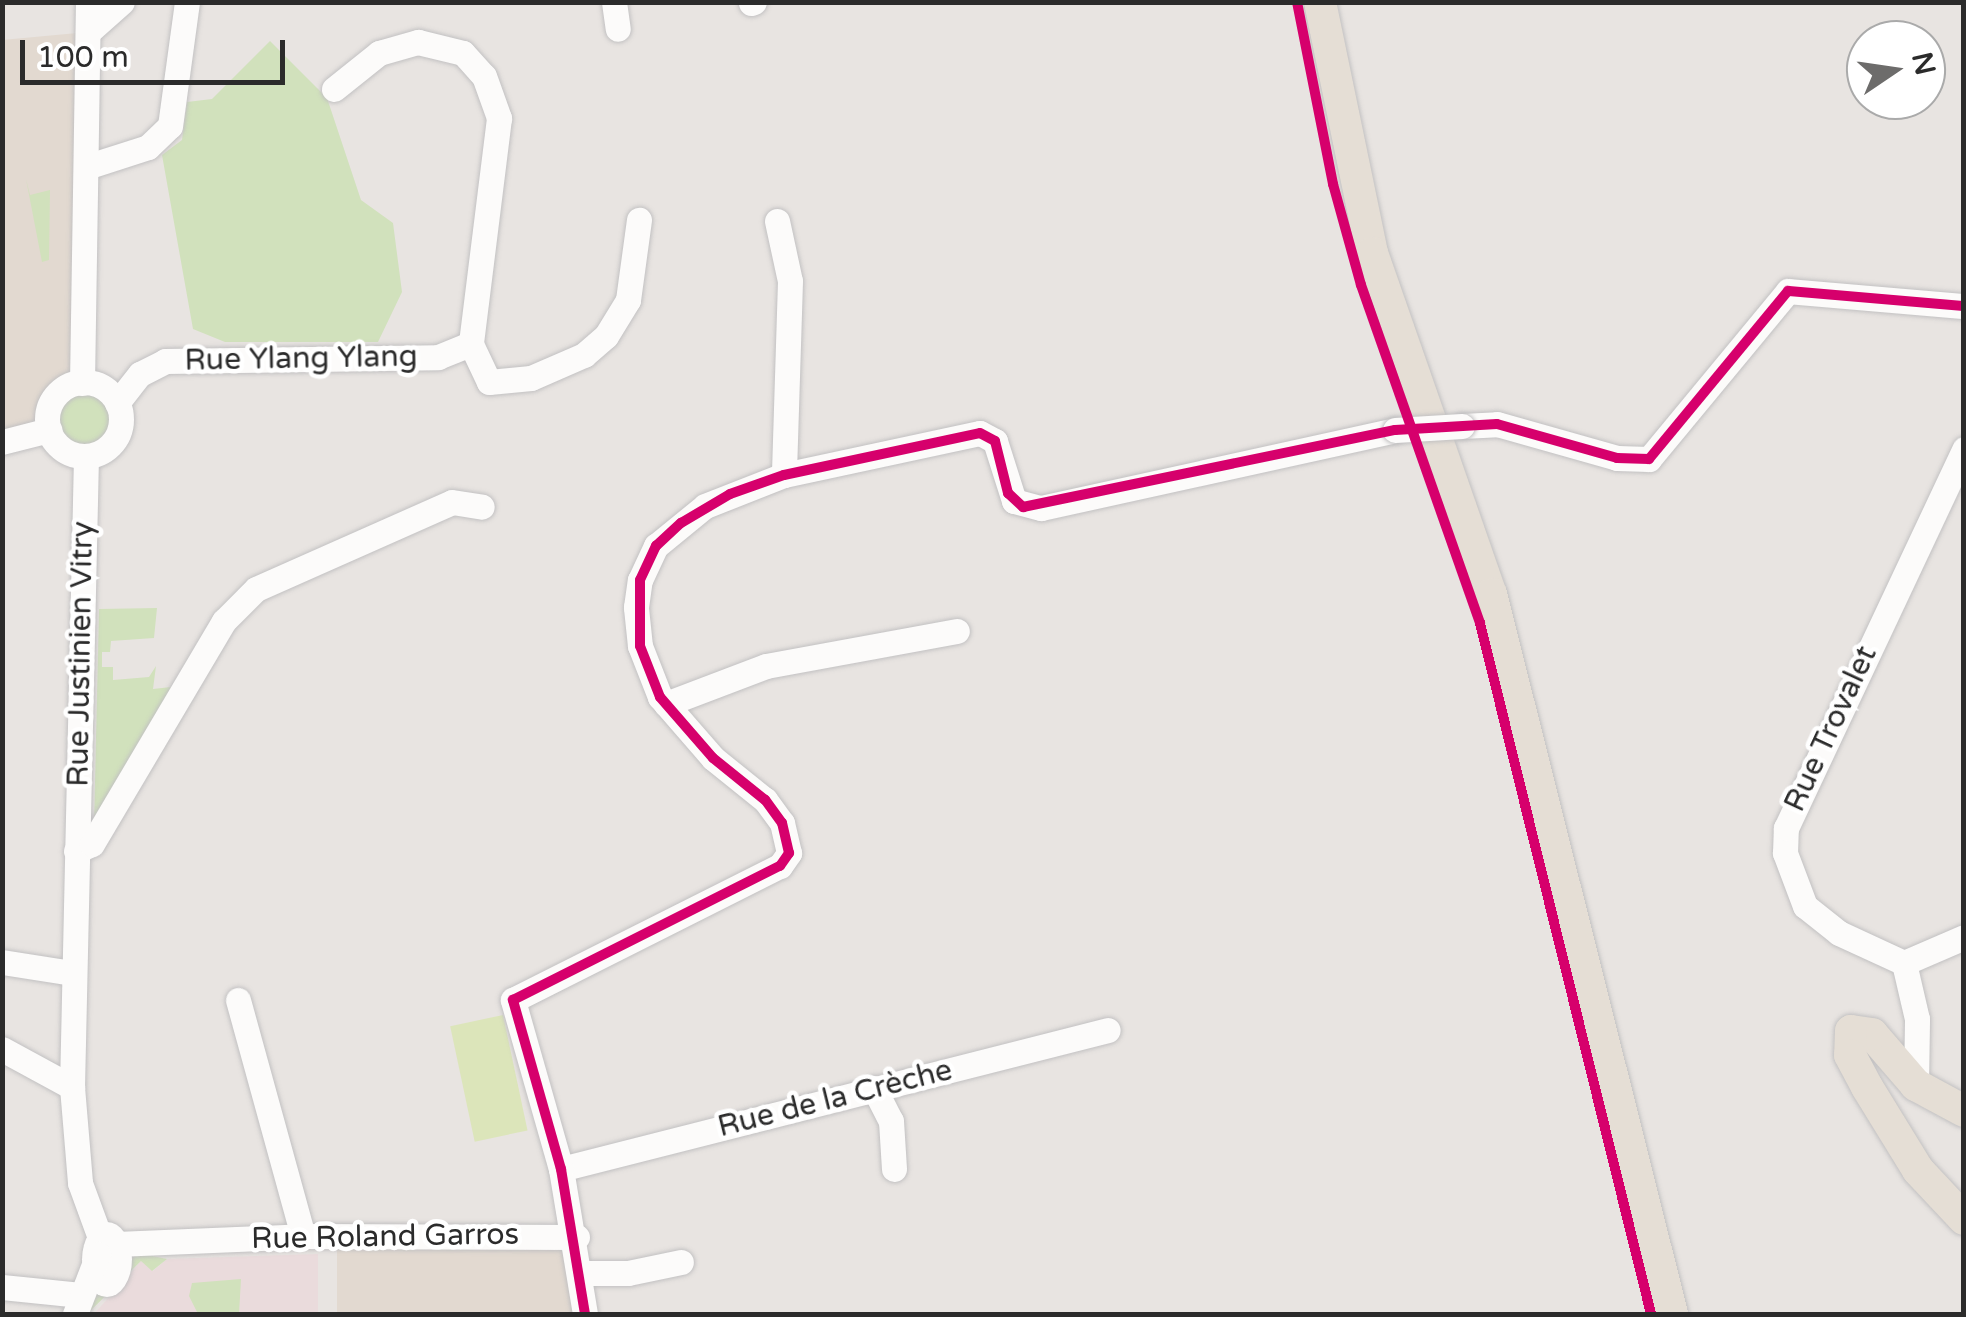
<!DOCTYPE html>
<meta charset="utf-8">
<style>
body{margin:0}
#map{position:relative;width:1966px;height:1317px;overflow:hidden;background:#e8e4e1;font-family:"Varela Round",sans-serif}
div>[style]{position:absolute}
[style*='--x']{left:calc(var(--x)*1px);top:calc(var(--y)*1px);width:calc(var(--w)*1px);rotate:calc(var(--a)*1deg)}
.education>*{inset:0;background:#e2d9d0;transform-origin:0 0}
.medical>*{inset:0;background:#eadbdc}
.green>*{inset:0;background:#d1e1bc}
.round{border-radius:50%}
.pitch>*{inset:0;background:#dce5ba;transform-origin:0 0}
.roads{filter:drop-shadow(0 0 2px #c2c1c2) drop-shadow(0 0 2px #c2c1c2)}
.minor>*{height:25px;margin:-12.5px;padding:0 12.5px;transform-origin:12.5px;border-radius:12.5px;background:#fcfbfa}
.minor>.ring{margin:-12.5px;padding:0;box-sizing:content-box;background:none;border:25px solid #fcfbfa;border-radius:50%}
.major>*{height:32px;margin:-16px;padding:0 16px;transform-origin:16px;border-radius:16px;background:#e5ded5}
.bridges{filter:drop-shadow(0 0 2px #c2c1c2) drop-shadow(0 0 2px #c2c1c2)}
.minor-bridge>*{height:25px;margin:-12.5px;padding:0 12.5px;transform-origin:12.5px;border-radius:12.5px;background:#fcfbfa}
.cycleway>*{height:10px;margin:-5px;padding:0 5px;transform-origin:5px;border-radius:5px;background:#d6006c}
span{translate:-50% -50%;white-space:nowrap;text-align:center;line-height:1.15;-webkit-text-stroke:9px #fff;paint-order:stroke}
.street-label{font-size:30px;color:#2b2b2b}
.frame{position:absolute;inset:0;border:5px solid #2b2b2b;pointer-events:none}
.north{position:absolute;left:1846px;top:20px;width:100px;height:100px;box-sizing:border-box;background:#fff;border:2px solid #aaa;border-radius:50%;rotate:77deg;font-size:28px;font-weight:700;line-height:40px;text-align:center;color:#2b2b2b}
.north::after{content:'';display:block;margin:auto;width:35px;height:45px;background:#6d6c6b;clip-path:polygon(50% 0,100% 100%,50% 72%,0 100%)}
.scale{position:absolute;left:20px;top:40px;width:265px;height:45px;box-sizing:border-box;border:5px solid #2b2b2b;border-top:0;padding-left:12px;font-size:30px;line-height:35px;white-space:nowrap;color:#2b2b2b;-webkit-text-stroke:8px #fff;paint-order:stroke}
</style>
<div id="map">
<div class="education">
<i style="clip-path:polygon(88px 32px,82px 383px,50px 406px,49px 430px,2px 442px,2px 40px)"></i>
<i style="left:337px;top:1235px;width:240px;height:79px"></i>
</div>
<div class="medical">
<i style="clip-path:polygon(318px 1254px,318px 1314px,94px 1314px,141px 1261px,153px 1271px,167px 1259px)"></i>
</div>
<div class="green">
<i style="clip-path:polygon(270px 41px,327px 98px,361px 200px,393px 223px,402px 292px,378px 342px,225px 342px,193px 329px,162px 155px,182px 140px,187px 102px,212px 99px)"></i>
<i style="clip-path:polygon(26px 179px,30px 195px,50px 190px,49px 260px,42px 262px)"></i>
<i class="round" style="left:47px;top:382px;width:74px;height:74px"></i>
<i style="clip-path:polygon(157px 608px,154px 638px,111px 641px,110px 652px,102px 652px,102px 667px,113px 667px,113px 680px,149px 677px,156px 666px,153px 689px,171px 687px,94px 826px,99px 609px)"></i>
<i style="clip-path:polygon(138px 1253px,167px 1259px,152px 1271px,141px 1261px,87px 1314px,104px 1281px)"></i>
<i style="clip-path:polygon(241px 1279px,239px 1314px,198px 1314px,189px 1296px,192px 1283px)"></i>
</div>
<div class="pitch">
<i style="left:503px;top:1015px;width:118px;height:54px;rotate:78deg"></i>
</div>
<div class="roads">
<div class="minor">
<i style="--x:614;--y:2;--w:27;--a:82"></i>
<i style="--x:751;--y:3;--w:3;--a:-18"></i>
<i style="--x:88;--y:32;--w:45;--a:-41.4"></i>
<i style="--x:334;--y:89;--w:58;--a:-38.7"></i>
<i style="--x:379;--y:53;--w:41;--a:-15.8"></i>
<i style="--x:418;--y:42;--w:46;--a:13.7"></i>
<i style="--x:463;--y:53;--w:31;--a:48"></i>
<i style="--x:484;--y:76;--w:45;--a:70.3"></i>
<i style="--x:499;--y:118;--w:228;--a:97.1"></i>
<i style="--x:471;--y:344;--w:42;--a:64.7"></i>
<i style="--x:489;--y:382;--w:42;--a:-5.4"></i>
<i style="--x:531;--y:378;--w:58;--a:-23.5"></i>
<i style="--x:584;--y:355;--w:29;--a:-41"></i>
<i style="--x:606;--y:336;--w:42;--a:-58.6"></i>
<i style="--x:628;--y:300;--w:81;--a:-82.2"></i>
<i style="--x:86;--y:167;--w:65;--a:-17.9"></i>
<i style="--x:148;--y:147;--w:30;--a:-44"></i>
<i style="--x:170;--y:126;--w:125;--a:-82.2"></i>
<i style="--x:777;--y:221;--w:61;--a:77.8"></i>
<i style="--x:790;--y:281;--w:194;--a:91.8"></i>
<i class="ring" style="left:47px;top:382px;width:49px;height:49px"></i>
<i style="--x:82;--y:383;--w:381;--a:-89.1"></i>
<i style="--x:117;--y:403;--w:37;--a:-52"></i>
<i style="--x:140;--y:374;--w:28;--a:-27"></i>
<i style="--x:165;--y:361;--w:273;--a:-0.8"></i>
<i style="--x:438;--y:357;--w:35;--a:-22"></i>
<i style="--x:1462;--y:426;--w:35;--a:-3"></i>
<i style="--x:1497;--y:424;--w:125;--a:15.8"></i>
<i style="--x:1617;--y:458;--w:32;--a:2"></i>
<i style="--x:1649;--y:459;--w:218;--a:-50.4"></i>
<i style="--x:1788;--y:291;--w:177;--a:4.9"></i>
<i style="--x:2;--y:442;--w:49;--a:-14.3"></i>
<i style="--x:86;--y:456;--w:631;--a:91.27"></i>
<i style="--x:72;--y:1087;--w:96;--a:85.2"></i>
<i style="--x:80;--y:1183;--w:55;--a:69.9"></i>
<i style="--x:666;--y:704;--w:107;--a:-20.8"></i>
<i style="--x:766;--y:666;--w:194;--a:-10.4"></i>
<i style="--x:76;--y:851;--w:17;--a:-24"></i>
<i style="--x:92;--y:844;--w:259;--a:-59.4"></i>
<i style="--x:224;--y:621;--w:45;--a:-45"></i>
<i style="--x:256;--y:589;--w:214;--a:-23.9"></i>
<i style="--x:452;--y:502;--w:30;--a:9"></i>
<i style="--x:2;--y:962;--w:71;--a:8.9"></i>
<i style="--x:1904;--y:963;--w:65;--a:-23.4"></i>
<i style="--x:238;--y:1000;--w:245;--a:74.6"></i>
<i style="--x:2;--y:1049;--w:80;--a:28.5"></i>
<i style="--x:1916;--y:1085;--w:66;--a:-89.1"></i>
<i style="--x:1917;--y:1019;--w:57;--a:-103.1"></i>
<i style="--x:1904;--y:963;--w:72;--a:-155.2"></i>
<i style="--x:1839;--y:933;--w:43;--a:-141.5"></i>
<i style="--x:1805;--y:906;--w:57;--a:-110.7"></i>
<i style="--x:1785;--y:853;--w:25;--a:-88"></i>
<i style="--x:1786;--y:828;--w:419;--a:-64.8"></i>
<i style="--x:874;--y:1088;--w:37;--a:63"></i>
<i style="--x:891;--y:1121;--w:48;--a:86.4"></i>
<i style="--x:561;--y:1169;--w:564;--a:-14.26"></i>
<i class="ring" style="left:94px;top:1234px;width:-3px;height:-3px"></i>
<i style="--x:116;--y:1244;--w:187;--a:-2.4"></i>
<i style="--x:303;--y:1236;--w:274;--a:0.2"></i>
<i style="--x:583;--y:1273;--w:45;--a:0"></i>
<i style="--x:628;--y:1273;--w:54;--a:-11.7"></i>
<i style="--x:2;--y:1287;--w:79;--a:5.8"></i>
<i style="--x:75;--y:1314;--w:64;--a:-69"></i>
<i style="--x:585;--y:1314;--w:147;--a:-99.4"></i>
<i style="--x:561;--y:1169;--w:176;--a:-105.9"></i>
<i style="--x:513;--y:1000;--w:299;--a:-26.7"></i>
<i style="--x:780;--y:866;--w:16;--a:-55"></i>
<i style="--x:789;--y:853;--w:31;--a:-103"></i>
<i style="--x:782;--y:823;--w:29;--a:-126"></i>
<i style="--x:765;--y:800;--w:67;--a:-141.1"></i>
<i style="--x:713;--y:758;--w:81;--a:-131"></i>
<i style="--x:660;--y:697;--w:55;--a:-111.4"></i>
<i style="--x:640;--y:646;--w:39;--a:-96"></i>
<i style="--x:636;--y:607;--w:27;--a:-82"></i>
<i style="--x:640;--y:580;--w:38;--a:-65"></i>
<i style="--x:656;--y:546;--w:63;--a:-39.2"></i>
<i style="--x:705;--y:506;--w:85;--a:-21.4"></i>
<i style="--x:784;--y:475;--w:200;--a:-12.1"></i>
<i style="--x:980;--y:433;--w:17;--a:28"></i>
<i style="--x:995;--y:441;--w:63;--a:72.4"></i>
<i style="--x:1014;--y:501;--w:28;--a:15"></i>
<i style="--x:1041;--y:508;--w:362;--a:-12.4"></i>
</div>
<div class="major">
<i style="--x:1320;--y:2;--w:256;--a:78.3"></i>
<i style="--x:1372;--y:253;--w:361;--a:70.8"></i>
<i style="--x:1491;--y:594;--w:742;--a:75.89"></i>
<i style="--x:1964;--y:1111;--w:55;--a:-151.6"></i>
<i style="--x:1916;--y:1085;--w:67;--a:-130.8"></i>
<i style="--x:1872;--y:1034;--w:21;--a:-172"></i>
<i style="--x:1851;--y:1031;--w:24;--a:92"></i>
<i style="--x:1850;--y:1055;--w:36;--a:62"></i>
<i style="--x:1867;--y:1087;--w:97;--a:58.4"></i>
<i style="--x:1918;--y:1170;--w:67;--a:46.8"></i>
</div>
</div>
<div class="bridges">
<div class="minor-bridge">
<i style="--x:1395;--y:430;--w:67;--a:-3.4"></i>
</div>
</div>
<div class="cycleway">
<i style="--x:1297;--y:2;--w:186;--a:78.8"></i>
<i style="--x:1333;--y:184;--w:105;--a:74.5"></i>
<i style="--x:1361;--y:285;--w:358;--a:70.6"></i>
<i style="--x:1480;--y:623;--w:712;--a:76.1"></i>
<i style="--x:585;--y:1314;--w:147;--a:-99.4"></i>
<i style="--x:561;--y:1169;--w:176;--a:-105.9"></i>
<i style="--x:513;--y:1000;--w:299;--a:-26.7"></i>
<i style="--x:780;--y:866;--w:16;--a:-55"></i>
<i style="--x:789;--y:853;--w:31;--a:-103"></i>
<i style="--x:782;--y:823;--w:29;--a:-126"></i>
<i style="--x:765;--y:800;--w:67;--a:-141.1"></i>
<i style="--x:713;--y:758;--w:81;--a:-131"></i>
<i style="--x:660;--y:697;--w:55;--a:-111.4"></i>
<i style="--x:640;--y:646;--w:66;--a:-90"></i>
<i style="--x:640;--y:580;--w:38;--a:-65"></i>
<i style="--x:656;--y:546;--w:34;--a:-43"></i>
<i style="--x:681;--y:523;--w:57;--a:-30.6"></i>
<i style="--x:730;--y:494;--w:57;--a:-19.4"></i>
<i style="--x:784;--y:475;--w:200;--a:-12.1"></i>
<i style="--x:980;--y:433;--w:17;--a:28"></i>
<i style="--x:995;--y:441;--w:54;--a:76"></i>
<i style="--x:1008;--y:493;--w:21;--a:43"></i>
<i style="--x:1023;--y:507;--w:380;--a:-11.7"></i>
<i style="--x:1395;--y:430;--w:102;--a:-3.4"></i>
<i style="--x:1497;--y:424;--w:125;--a:15.8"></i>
<i style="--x:1617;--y:458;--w:32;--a:2"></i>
<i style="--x:1649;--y:459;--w:218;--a:-50.4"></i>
<i style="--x:1788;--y:291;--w:177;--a:4.9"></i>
</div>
<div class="street-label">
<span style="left:301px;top:359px;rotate:-1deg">Rue Ylang Ylang</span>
<span style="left:81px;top:654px;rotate:-89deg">Rue Justinien Vitry</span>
<span style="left:1831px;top:729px;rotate:-65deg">Rue Trovalet</span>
<span style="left:835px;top:1099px;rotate:-14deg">Rue de la Crèche</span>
<span style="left:385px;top:1237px;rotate:-1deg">Rue Roland Garros</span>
</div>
<div class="frame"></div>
<div class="north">N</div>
<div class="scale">100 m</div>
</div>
